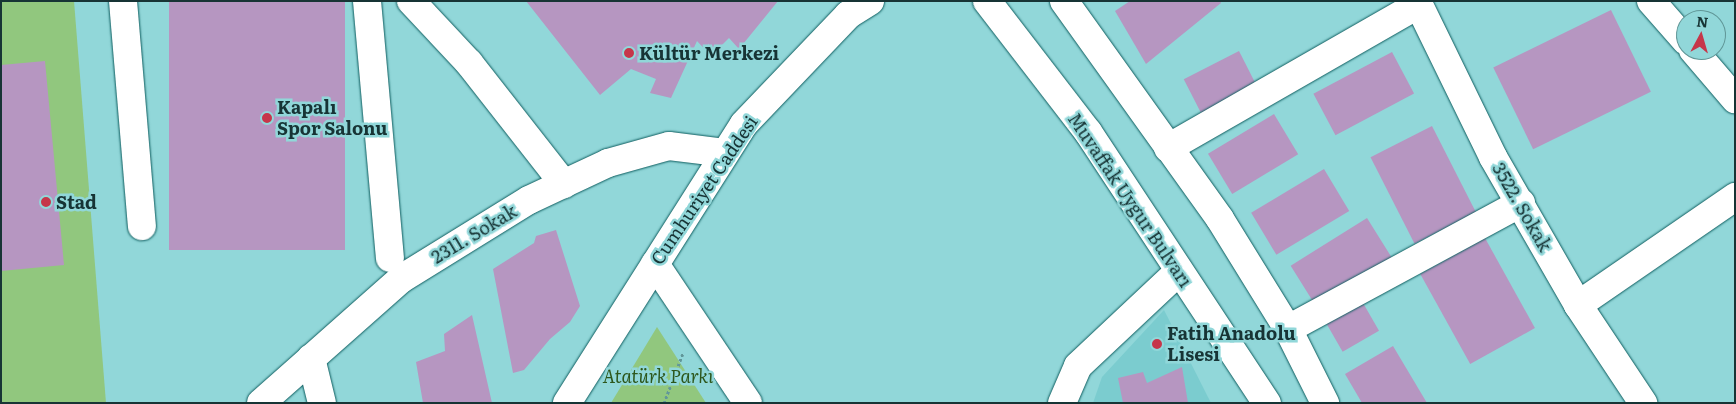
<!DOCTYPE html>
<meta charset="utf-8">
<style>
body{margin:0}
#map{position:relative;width:1736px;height:404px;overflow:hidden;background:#91d7d9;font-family:Literata,serif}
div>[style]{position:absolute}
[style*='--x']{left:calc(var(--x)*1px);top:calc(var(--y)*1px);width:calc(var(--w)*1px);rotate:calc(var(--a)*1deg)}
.built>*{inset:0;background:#7bcccf}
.green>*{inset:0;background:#91c77e}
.building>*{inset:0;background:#b696c1;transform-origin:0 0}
.path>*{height:3px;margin-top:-1.5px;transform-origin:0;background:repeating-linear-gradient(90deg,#619799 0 2.5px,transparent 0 5px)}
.roads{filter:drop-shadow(0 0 1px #0e5d5f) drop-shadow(0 0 1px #0e5d5f)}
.minor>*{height:28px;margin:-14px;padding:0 14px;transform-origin:14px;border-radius:14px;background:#fff}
.major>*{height:28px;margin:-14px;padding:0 14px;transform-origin:14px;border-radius:14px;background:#fff}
.dots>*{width:14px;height:14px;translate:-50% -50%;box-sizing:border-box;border:2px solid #91d7d9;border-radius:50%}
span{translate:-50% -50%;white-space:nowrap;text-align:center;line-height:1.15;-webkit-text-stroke:5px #91d7d9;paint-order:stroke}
.poi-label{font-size:18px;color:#173435;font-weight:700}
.left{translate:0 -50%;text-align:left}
.street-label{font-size:18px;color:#173435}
.park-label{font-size:18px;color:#2d571c;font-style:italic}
.frame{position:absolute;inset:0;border:2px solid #173435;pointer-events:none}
.north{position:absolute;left:1676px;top:10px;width:50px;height:50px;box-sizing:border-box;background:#91d7d9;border:1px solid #609697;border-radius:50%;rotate:6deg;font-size:14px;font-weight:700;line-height:20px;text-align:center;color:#173435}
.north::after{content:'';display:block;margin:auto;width:18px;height:22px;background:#c6364a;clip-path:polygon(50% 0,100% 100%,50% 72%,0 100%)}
</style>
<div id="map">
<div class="built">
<i style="clip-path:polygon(1164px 310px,1211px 403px,1093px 403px,1102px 377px)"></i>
</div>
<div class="green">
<i style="clip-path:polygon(1px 1px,74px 1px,106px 403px,1px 403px)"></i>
<i style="clip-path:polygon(657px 327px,706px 403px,611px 403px)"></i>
</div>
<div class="building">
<i style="left:169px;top:1px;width:176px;height:249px"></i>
<i style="clip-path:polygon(526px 1px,778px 1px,739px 49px,729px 38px,711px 56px,697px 41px,671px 98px,650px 93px,656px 79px,631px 69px,600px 95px)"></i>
<i style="clip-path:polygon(1130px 1px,1220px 1px,1221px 3px,1146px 64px,1115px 11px)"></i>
<i style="left:1611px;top:10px;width:91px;height:131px;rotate:64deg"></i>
<i style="left:1239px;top:51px;width:42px;height:62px;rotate:63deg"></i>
<i style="left:1392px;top:52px;width:47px;height:89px;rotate:62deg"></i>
<i style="clip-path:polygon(45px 61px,64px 265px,1px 271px,1px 65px)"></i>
<i style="left:1274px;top:114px;width:47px;height:77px;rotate:59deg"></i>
<i style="left:1432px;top:126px;width:97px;height:69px;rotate:63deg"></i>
<i style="left:1324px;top:169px;width:49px;height:85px;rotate:59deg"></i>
<i style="left:1367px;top:218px;width:53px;height:90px;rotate:58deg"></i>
<i style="clip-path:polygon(556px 230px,580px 306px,570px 322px,550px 339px,524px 370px,513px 373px,493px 269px,534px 243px,536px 236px)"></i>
<i style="left:1485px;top:238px;width:103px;height:74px;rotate:61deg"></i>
<i style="left:1359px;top:296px;width:40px;height:42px;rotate:60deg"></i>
<i style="clip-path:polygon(472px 315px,492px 403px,423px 403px,416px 362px,445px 351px,444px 334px)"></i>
<i style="clip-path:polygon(1393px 346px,1427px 403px,1362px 403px,1345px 374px)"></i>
<i style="clip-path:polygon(1182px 367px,1188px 403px,1123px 403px,1118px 378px,1143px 372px,1147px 383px)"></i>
</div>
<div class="path">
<i style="--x:664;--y:403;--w:53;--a:-69.2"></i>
</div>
<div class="roads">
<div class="minor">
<i style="--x:123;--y:1;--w:226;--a:85.2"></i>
<i style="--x:367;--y:1;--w:258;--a:84.9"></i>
<i style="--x:411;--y:1;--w:85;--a:46.9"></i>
<i style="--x:469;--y:63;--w:154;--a:51.9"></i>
<i style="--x:1417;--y:1;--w:174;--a:64"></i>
<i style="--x:1493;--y:157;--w:171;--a:60.1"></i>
<i style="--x:1578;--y:305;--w:118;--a:56.4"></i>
<i style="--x:1651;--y:1;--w:53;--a:48.8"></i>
<i style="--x:1693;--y:50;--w:65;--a:49.4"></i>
<i style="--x:1168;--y:148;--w:289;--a:-29.8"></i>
<i style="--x:655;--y:264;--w:167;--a:56.2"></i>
<i style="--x:1578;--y:305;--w:191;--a:-34.5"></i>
<i style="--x:1288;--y:329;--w:265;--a:-28.4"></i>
<i style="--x:311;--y:358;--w:46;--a:76.3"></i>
<i style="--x:261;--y:403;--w:187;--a:-41.5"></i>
<i style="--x:401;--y:279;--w:150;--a:-31.7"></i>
<i style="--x:529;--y:200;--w:87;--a:-25.1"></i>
<i style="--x:608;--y:163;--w:63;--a:-15.6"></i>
<i style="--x:669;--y:146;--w:56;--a:7.1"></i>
<i style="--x:567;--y:403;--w:330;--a:-57.6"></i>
<i style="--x:744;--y:124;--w:151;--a:-46.3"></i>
<i style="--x:848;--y:15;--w:26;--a:-32"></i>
<i style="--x:1062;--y:403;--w:40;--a:-66.6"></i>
<i style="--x:1078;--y:366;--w:137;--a:-43.2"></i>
</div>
<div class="major">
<i style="--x:987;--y:1;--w:165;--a:52.4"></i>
<i style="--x:1088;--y:132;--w:325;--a:56.6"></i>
<i style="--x:1064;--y:1;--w:268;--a:54.4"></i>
<i style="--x:1220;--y:219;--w:129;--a:58.3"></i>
<i style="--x:1288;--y:329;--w:83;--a:63.4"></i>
</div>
</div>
<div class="dots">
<i style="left:629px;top:53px;background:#c6364a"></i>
<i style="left:267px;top:118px;background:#c6364a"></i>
<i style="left:46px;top:202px;background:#c6364a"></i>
<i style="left:1157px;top:344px;background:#c6364a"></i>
</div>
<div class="poi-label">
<span class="left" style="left:639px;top:53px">Kültür Merkezi</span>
<span class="left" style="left:277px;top:118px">Kapalı<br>Spor Salonu</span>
<span class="left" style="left:56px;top:202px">Stad</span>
<span class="left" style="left:1167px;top:344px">Fatih Anadolu<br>Lisesi</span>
</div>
<div class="street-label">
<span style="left:704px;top:190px;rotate:-56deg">Cumhuriyet Caddesi</span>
<span style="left:1130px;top:200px;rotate:56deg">Muvaffak Uygur Bulvarı</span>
<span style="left:1522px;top:207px;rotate:60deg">3522. Sokak</span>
<span style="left:474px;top:234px;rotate:-31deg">2311. Sokak</span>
</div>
<div class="park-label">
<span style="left:658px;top:376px">Atatürk Parkı</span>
</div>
<div class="frame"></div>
<div class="north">N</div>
</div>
